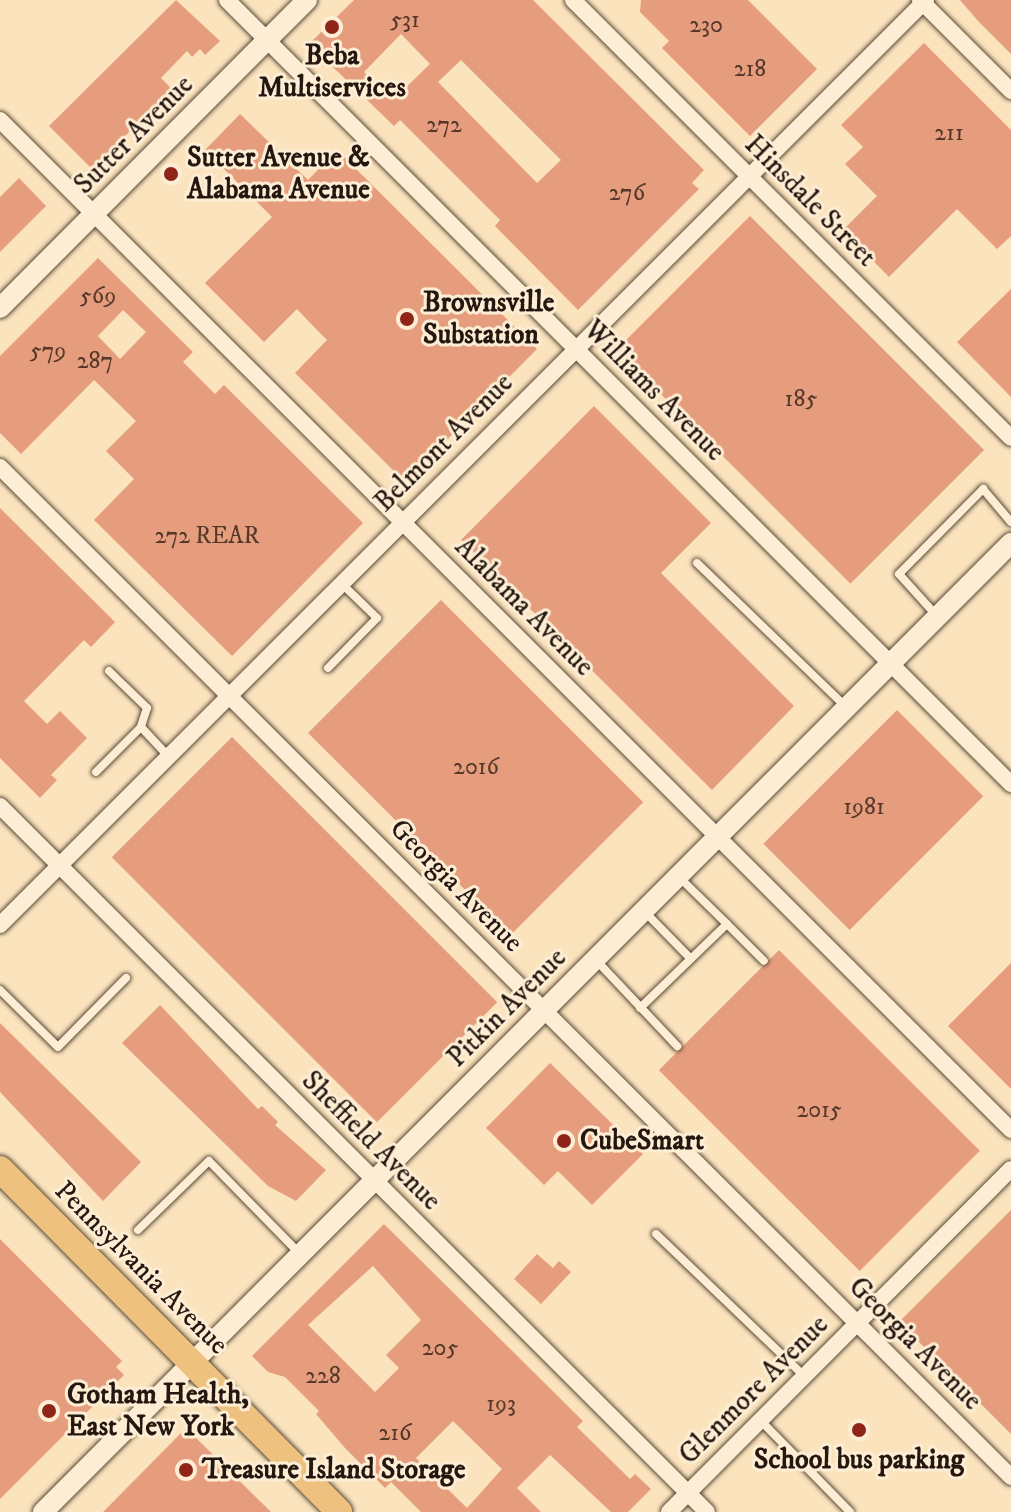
<!DOCTYPE html>
<style>
body{margin:0}
#map{position:relative;width:1011px;height:1512px;overflow:hidden;background:#fbe4bd;font-family:"IM FELL DW Pica",serif}
div>[style]{position:absolute}
[style*='--x']{left:calc(var(--x)*1px);top:calc(var(--y)*1px);width:calc(var(--w)*1px);rotate:calc(var(--a)*1deg)}
.building>*{inset:0;background:#e69d7d;transform-origin:0 0}
.roads{filter:drop-shadow(0 0 2px #5a4a3a) drop-shadow(0 0 2px #5a4a3a)}
.service>*{height:8px;margin:-4px;padding:0 4px;transform-origin:4px;border-radius:4px;background:#fcedd4}
.minor>*{height:16px;margin:-8px;padding:0 8px;transform-origin:8px;border-radius:8px;background:#fcedd4}
.tertiary>*{height:20px;margin:-10px;padding:0 10px;transform-origin:10px;border-radius:10px;background:#fcedd4}
.primary>*{height:26px;margin:-13px;padding:0 13px;transform-origin:13px;border-radius:13px;background:#eec27e}
.dots>*{width:22px;height:22px;translate:-50% -50%;box-sizing:border-box;border:4px solid #fcedd4;border-radius:50%}
span{translate:-50% -50%;white-space:nowrap;text-align:center;line-height:1.15;-webkit-text-stroke:6px #fcedd4;paint-order:stroke}
.number-label{font-size:24px;color:#55382a}
.number-label span{-webkit-text-stroke-width:0}
.poi-label{font-size:28px;color:#25170f;font-weight:700}
.left{translate:0 -50%;text-align:left}
.street-label{font-size:28px;color:#25170f}
</style>
<div id="map">
<div class="building">
<i style="clip-path:polygon(176px 0,220px 41px,205px 55px,200px 49px,192px 57px,187px 51px,161px 78px,172px 89px,92px 169px,49px 126px)"></i>
<i style="clip-path:polygon(evenodd,354px 0,533px 0,704px 170px,692px 183px,699px 189px,578px 310px,495px 226px,500px 220px,400px 120px,394px 126px,309px 44px,354px 0,401px 34px,430px 64px,393px 100px,364px 72px,401px 34px,354px 0,461px 60px,561px 160px,537px 183px,438px 82px,461px 60px)"></i>
<i style="clip-path:polygon(641px 0,748px 0,817px 69px,750px 136px,662px 48px,669px 41px,640px 12px)"></i>
<i style="clip-path:polygon(960px 0,1011px 0,1011px 54px,978px 21px)"></i>
<i style="clip-path:polygon(924px 43px,1011px 130px,1011px 236px,997px 249px,957px 209px,889px 277px,843px 230px,877px 196px,845px 164px,863px 147px,841px 125px)"></i>
<i style="clip-path:polygon(240px 114px,308px 180px,337px 150px,537px 349px,405px 482px,295px 373px,327px 340px,316px 329px,297px 309px,264px 342px,205px 283px,272px 217px,205px 150px)"></i>
<i style="clip-path:polygon(19px 178px,46px 206px,0 252px,0 197px)"></i>
<i style="left:750px;top:216px;width:331px;height:189px;rotate:45deg"></i>
<i style="clip-path:polygon(evenodd,98px 258px,193px 352px,183px 362px,215px 394px,224px 385px,363px 523px,232px 656px,94px 520px,134px 479px,106px 451px,136px 421px,94px 380px,21px 454px,0 433px,0 356px,98px 258px,123px 310px,146px 332px,120px 359px,98px 336px,123px 310px)"></i>
<i style="clip-path:polygon(1011px 289px,1011px 397px,957px 342px)"></i>
<i style="clip-path:polygon(594px 406px,711px 523px,661px 573px,794px 706px,712px 790px,461px 540px)"></i>
<i style="clip-path:polygon(0 508px,115px 622px,91px 647px,84px 640px,24px 701px,47px 724px,60px 711px,87px 738px,51px 775px,57px 780px,40px 798px,0 758px)"></i>
<i style="left:441px;top:600px;width:286px;height:188px;rotate:45deg"></i>
<i style="left:897px;top:710px;width:122px;height:189px;rotate:45deg"></i>
<i style="left:232px;top:737px;width:375px;height:170px;rotate:45deg"></i>
<i style="left:779px;top:950px;width:284px;height:170px;rotate:45deg"></i>
<i style="clip-path:polygon(1011px 963px,1011px 1089px,948px 1026px)"></i>
<i style="clip-path:polygon(160px 1005px,258px 1109px,262px 1106px,278px 1122px,275px 1125px,326px 1170px,296px 1201px,268px 1186px,122px 1043px)"></i>
<i style="clip-path:polygon(0 1023px,141px 1162px,103px 1201px,0 1092px)"></i>
<i style="clip-path:polygon(550px 1063px,643px 1154px,592px 1205px,558px 1171px,544px 1185px,486px 1128px)"></i>
<i style="clip-path:polygon(1011px 1210px,1011px 1434px,899px 1322px)"></i>
<i style="clip-path:polygon(evenodd,384px 1224px,583px 1421px,577px 1427px,630px 1479px,635px 1474px,651px 1489px,628px 1512px,611px 1512px,550px 1455px,517px 1488px,541px 1512px,421px 1512px,391px 1482px,385px 1488px,345px 1448px,316px 1414px,319px 1411px,285px 1377px,268px 1372px,252px 1356px,384px 1224px,373px 1266px,421px 1320px,386px 1355px,399px 1368px,375px 1392px,308px 1325px,373px 1266px,384px 1224px,453px 1421px,502px 1469px,467px 1508px,416px 1458px,453px 1421px)"></i>
<i style="clip-path:polygon(0 1239px,122px 1361px,116px 1367px,124px 1375px,0 1499px)"></i>
<i style="clip-path:polygon(537px 1254px,553px 1268px,559px 1261px,571px 1272px,541px 1304px,514px 1279px)"></i>
<i style="clip-path:polygon(186px 1428px,271px 1512px,103px 1512px)"></i>
</div>
<div class="roads">
<div class="service">
<i style="--x:697;--y:563;--w:207;--a:44"></i>
<i style="--x:936;--y:615;--w:55;--a:-132.1"></i>
<i style="--x:899;--y:574;--w:120;--a:-45.3"></i>
<i style="--x:983;--y:489;--w:43;--a:49.7"></i>
<i style="--x:328;--y:668;--w:70;--a:-45.6"></i>
<i style="--x:377;--y:618;--w:50;--a:-135.8"></i>
<i style="--x:109;--y:671;--w:53;--a:44.2"></i>
<i style="--x:147;--y:708;--w:20;--a:108"></i>
<i style="--x:96;--y:772;--w:64;--a:-45"></i>
<i style="--x:141;--y:727;--w:38;--a:47"></i>
<i style="--x:679;--y:877;--w:67;--a:44.4"></i>
<i style="--x:644;--y:911;--w:67;--a:45.6"></i>
<i style="--x:595;--y:959;--w:120;--a:46.7"></i>
<i style="--x:0;--y:990;--w:81;--a:44.5"></i>
<i style="--x:58;--y:1047;--w:97;--a:-45.4"></i>
<i style="--x:640;--y:1008;--w:121;--a:-44"></i>
<i style="--x:727;--y:924;--w:52;--a:45"></i>
<i style="--x:138;--y:1230;--w:99;--a:-44.2"></i>
<i style="--x:209;--y:1161;--w:130;--a:45.6"></i>
<i style="--x:656;--y:1234;--w:205;--a:43.8"></i>
<i style="--x:761;--y:1421;--w:127;--a:45.6"></i>
</div>
<div class="minor">
<i style="--x:227;--y:0;--w:1109;--a:45"></i>
<i style="--x:573;--y:0;--w:619;--a:45"></i>
<i style="--x:920;--y:0;--w:129;--a:45"></i>
<i style="--x:0;--y:120;--w:1429;--a:44.97"></i>
<i style="--x:0;--y:467;--w:1429;--a:44.97"></i>
<i style="--x:0;--y:806;--w:999;--a:44.96"></i>
<i style="--x:0;--y:925;--w:1309;--a:-44.97"></i>
<i style="--x:669;--y:1512;--w:484;--a:-45.1"></i>
</div>
<div class="tertiary">
<i style="--x:0;--y:308;--w:435;--a:-45.1"></i>
<i style="--x:43;--y:1512;--w:1370;--a:-45.03"></i>
</div>
<div class="primary">
<i style="--x:0;--y:1169;--w:482;--a:45.3"></i>
</div>
</div>
<div class="dots">
<i style="left:332px;top:27px;background:#8f2418"></i>
<i style="left:171px;top:174px;background:#8f2418"></i>
<i style="left:407px;top:319px;background:#8f2418"></i>
<i style="left:564px;top:1141px;background:#8f2418"></i>
<i style="left:49px;top:1411px;background:#8f2418"></i>
<i style="left:859px;top:1430px;background:#8f2418"></i>
<i style="left:186px;top:1470px;background:#8f2418"></i>
</div>
<div class="number-label">
<span style="left:405px;top:21px">531</span>
<span style="left:706px;top:26px">230</span>
<span style="left:750px;top:70px">218</span>
<span style="left:444px;top:126px">272</span>
<span style="left:949px;top:134px">211</span>
<span style="left:627px;top:194px">276</span>
<span style="left:98px;top:297px">569</span>
<span style="left:48px;top:352px">579</span>
<span style="left:95px;top:362px">287</span>
<span style="left:801px;top:400px">185</span>
<span style="left:207px;top:537px">272 REAR</span>
<span style="left:476px;top:768px">2016</span>
<span style="left:864px;top:808px">1981</span>
<span style="left:819px;top:1111px">2015</span>
<span style="left:440px;top:1349px">205</span>
<span style="left:323px;top:1377px">228</span>
<span style="left:501px;top:1405px">193</span>
<span style="left:395px;top:1434px">216</span>
</div>
<div class="poi-label">
<span style="left:332px;top:72px">Beba<br>Multiservices</span>
<span class="left" style="left:187px;top:174px">Sutter Avenue &amp;<br>Alabama Avenue</span>
<span class="left" style="left:423px;top:319px">Brownsville<br>Substation</span>
<span class="left" style="left:580px;top:1141px">CubeSmart</span>
<span class="left" style="left:67px;top:1411px">Gotham Health,<br>East New York</span>
<span style="left:859px;top:1460px">School bus parking</span>
<span class="left" style="left:202px;top:1470px">Treasure Island Storage</span>
</div>
<div class="street-label">
<span style="left:134px;top:135px;rotate:-45deg">Sutter Avenue</span>
<span style="left:810px;top:201px;rotate:45deg">Hinsdale Street</span>
<span style="left:654px;top:391px;rotate:45deg">Williams Avenue</span>
<span style="left:444px;top:443px;rotate:-45deg">Belmont Avenue</span>
<span style="left:524px;top:607px;rotate:45deg">Alabama Avenue</span>
<span style="left:456px;top:886px;rotate:45deg">Georgia Avenue</span>
<span style="left:507px;top:1008px;rotate:-45deg">Pitkin Avenue</span>
<span style="left:371px;top:1141px;rotate:45deg">Sheffield Avenue</span>
<span style="left:141px;top:1268px;rotate:45deg">Pennsylvania Avenue</span>
<span style="left:915px;top:1344px;rotate:45deg">Georgia Avenue</span>
<span style="left:754px;top:1390px;rotate:-45deg">Glenmore Avenue</span>
</div>
</div>
